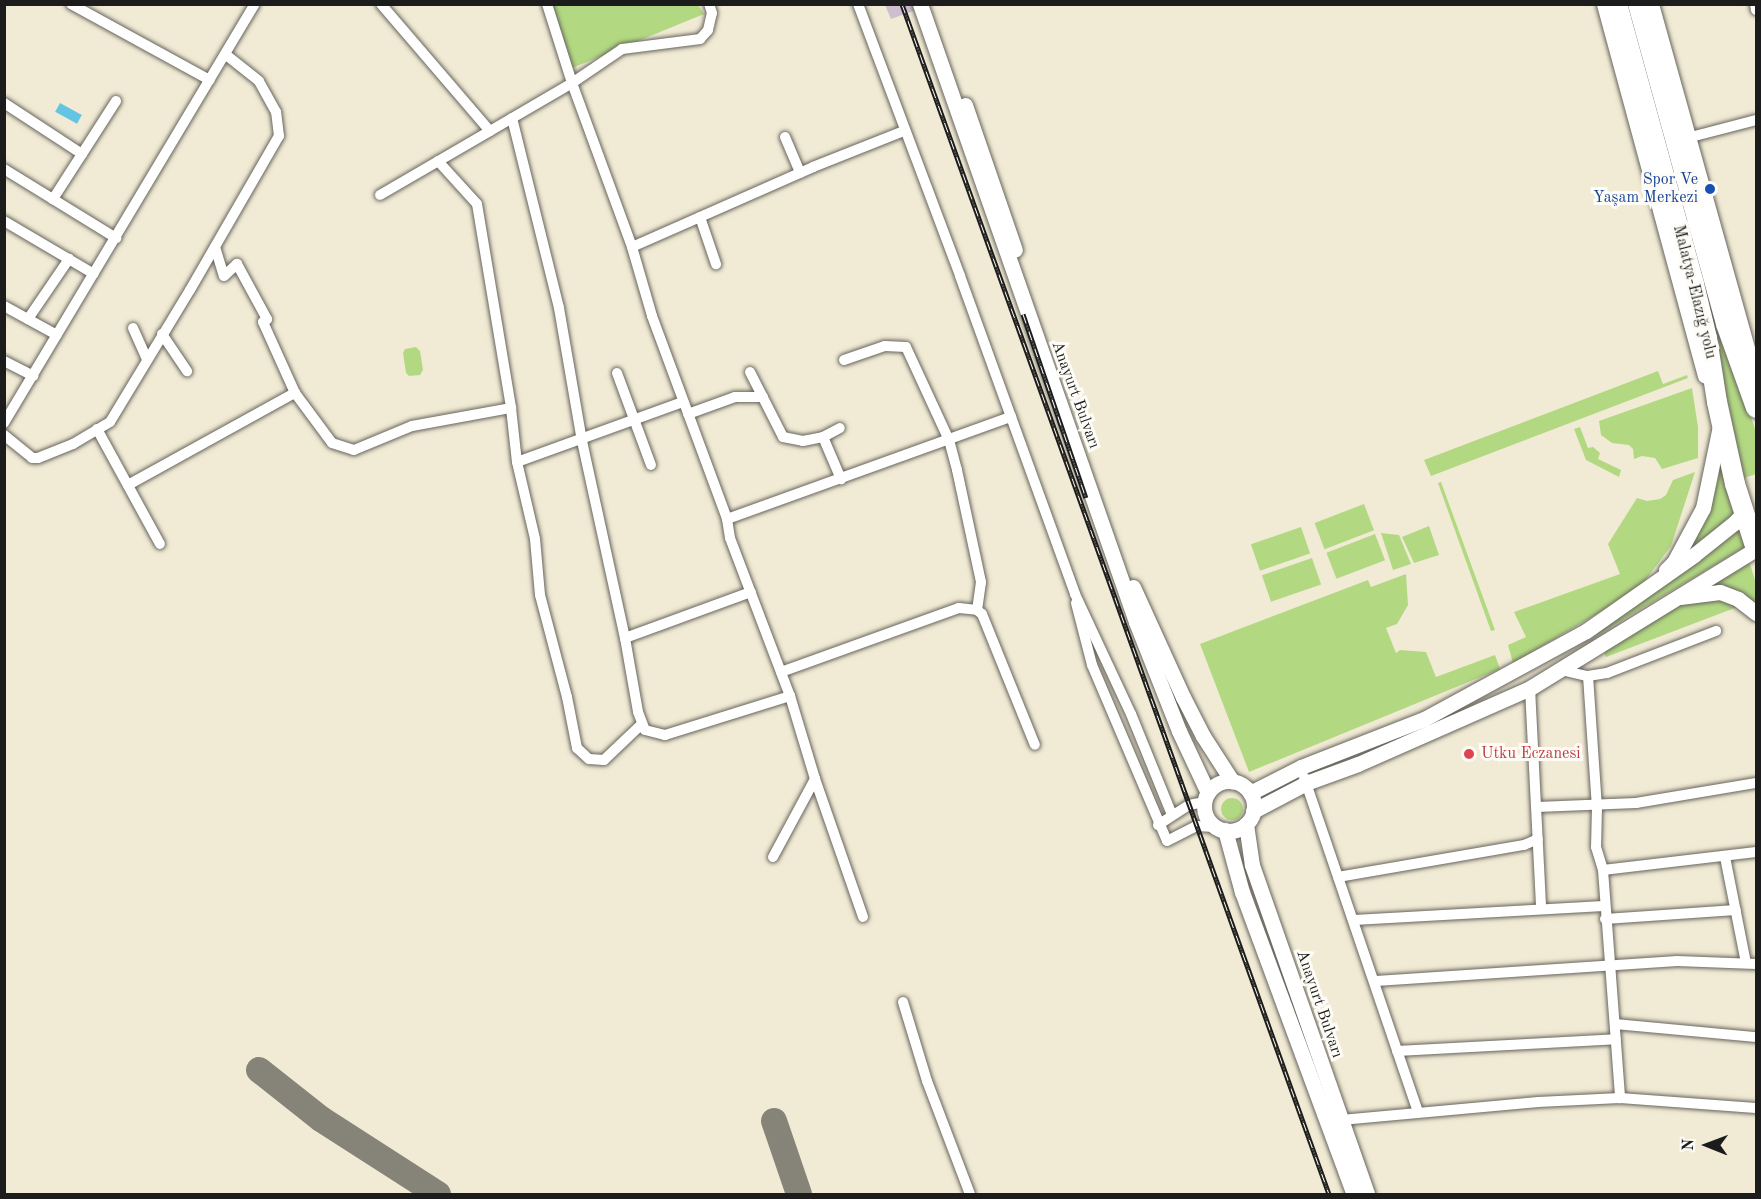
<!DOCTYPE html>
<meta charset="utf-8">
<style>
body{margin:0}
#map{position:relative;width:1761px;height:1199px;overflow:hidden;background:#f1ebd5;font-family:"Old Standard TT",serif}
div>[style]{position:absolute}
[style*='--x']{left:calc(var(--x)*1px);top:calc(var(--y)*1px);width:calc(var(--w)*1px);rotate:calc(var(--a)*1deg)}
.industrial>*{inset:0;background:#cebed0}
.green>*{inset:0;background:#b2d982;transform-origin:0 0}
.round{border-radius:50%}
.water>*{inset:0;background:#64c5e2;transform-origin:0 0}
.taxiway>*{height:26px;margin:-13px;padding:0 13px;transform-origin:13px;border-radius:13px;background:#868478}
.roads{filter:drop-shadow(0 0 2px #67645d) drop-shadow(0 0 2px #67645d)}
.street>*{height:10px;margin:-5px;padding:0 5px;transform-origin:5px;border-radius:5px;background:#fff}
.secondary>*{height:15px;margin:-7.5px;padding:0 7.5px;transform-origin:7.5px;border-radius:7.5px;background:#fff}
.secondary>.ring{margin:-7.5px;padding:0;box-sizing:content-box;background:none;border:15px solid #fff;border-radius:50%}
.highway>*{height:20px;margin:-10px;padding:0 10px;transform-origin:10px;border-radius:10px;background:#fff}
.rail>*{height:5px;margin-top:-2.5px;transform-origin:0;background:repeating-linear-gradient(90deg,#fdfcf7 0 9px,#1c1c1c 0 18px);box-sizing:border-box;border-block:2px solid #1c1c1c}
.dots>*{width:16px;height:16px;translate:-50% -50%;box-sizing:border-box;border:3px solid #fdfcf7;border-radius:50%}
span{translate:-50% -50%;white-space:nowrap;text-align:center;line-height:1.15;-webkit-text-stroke:6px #fdfcf7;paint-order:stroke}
.transit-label{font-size:16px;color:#164399}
.right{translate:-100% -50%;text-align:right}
.street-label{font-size:16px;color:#1c1c1c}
.health-label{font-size:16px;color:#be3a42}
.left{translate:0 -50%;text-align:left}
.frame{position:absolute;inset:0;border:6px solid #1c1c1c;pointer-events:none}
.north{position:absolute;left:1677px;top:1115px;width:60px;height:60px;-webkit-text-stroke:4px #fdfcf7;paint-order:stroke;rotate:271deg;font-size:16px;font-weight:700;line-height:24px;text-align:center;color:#1c1c1c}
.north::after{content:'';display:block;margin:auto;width:21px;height:27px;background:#1c1c1c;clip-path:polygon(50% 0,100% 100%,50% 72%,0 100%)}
</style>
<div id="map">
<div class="industrial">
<i style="clip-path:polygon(885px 5px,914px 5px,916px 10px,891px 19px)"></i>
</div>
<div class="green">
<i style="clip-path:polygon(551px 5px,698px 5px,704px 14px,572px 68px)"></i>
<i style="clip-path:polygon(1708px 287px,1756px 432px,1756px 474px,1744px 478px,1704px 290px)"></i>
<i style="clip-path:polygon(416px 347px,420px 351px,423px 370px,420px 375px,409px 376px,406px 373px,403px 353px,405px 349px)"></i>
<i style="clip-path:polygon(1658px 371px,1663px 384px,1687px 375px,1688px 378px,1431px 476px,1424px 460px)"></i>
<i style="clip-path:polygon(1692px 388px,1698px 427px,1698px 458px,1662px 469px,1655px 458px,1642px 456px,1634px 459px,1633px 449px,1629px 445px,1612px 443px,1601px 435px,1599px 421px)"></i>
<i style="clip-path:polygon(1580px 427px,1588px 448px,1593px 447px,1600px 453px,1598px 459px,1621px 470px,1619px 477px,1586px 460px,1574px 429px)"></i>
<i style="clip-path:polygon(1723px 461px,1737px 512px,1680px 560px,1709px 512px)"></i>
<i style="clip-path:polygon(1695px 472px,1671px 546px,1638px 590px,1513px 663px,1508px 645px,1526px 637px,1514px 612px,1620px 574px,1608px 544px,1637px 498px,1647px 501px,1660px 499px,1666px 495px,1673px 480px)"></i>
<i style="clip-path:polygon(1441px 482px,1495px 630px,1491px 631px,1438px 483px)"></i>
<i style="left:1364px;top:504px;width:28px;height:53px;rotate:69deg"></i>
<i style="clip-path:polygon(1739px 525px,1745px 547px,1597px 635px,1596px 631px)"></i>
<i style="clip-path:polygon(1429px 526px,1439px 555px,1414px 563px,1402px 537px)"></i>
<i style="left:1301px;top:527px;width:28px;height:53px;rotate:71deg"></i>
<i style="clip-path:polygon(1381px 533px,1399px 535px,1411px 564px,1393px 570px)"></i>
<i style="left:1375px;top:534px;width:28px;height:52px;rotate:69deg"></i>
<i style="left:1312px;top:558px;width:28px;height:53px;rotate:71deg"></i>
<i style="clip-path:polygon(1748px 558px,1756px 583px,1756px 605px,1735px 590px,1703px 586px)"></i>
<i style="clip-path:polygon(1406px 574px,1408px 605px,1397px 624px,1386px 628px,1396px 653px,1400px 650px,1426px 652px,1436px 677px,1495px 655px,1500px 669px,1249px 772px,1200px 644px,1368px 580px,1371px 587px)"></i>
<i style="clip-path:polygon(1710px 594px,1740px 606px,1606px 657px,1603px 650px,1686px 601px)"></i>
<i class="round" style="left:1221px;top:798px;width:22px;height:22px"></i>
</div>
<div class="water">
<i style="left:60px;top:103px;width:25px;height:10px;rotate:29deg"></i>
</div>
<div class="taxiway">
<i style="--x:259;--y:1070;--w:79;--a:38.3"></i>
<i style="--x:321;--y:1119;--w:139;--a:32.7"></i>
<i style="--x:774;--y:1121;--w:77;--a:71.1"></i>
</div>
<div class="roads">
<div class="street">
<i style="--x:71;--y:4;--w:158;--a:28.7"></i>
<i style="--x:381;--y:4;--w:167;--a:49.4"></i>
<i style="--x:490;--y:131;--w:95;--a:-30.3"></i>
<i style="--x:572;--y:83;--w:60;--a:-34.2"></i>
<i style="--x:622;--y:49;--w:79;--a:-7.3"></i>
<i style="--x:700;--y:39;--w:12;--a:-48"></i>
<i style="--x:708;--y:30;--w:17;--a:-77"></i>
<i style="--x:712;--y:13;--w:9;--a:-108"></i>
<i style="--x:547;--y:4;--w:83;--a:72.4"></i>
<i style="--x:572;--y:83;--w:175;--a:69.9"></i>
<i style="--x:632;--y:247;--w:72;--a:73.8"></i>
<i style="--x:652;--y:316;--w:216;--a:69.7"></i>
<i style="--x:727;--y:519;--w:19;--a:81"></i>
<i style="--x:730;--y:538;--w:169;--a:69.2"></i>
<i style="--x:790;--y:696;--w:87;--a:73.2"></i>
<i style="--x:815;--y:779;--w:146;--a:70.8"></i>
<i style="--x:858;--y:4;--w:290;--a:69.4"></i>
<i style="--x:960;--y:276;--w:338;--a:70.1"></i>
<i style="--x:1075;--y:594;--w:132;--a:65"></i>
<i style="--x:1131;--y:714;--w:109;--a:67.9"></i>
<i style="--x:1755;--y:4;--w:6;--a:81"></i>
<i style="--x:4;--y:103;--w:93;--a:33.2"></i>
<i style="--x:82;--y:154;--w:54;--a:122.8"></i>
<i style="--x:512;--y:118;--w:196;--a:76.1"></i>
<i style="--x:559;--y:308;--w:135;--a:80.2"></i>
<i style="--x:582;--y:441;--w:202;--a:77.7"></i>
<i style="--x:625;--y:638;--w:75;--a:80"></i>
<i style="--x:638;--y:712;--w:19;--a:69"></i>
<i style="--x:645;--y:730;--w:21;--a:14"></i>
<i style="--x:665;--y:735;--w:131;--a:-17.3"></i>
<i style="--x:785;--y:137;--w:39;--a:67"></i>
<i style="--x:1687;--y:138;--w:71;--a:-14.6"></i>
<i style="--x:82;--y:154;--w:63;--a:-57.3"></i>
<i style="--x:438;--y:161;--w:58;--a:47.8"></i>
<i style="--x:477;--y:204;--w:207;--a:80.5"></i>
<i style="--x:511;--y:408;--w:54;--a:83.7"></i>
<i style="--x:517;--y:462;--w:79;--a:76.8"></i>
<i style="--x:535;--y:539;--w:56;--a:84.9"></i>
<i style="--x:540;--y:595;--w:106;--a:75.2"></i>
<i style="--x:567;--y:697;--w:52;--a:78.9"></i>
<i style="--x:577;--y:748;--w:16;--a:43"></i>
<i style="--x:589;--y:759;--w:15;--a:4"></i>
<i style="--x:604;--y:760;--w:52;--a:-43.5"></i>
<i style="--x:4;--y:169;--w:132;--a:31.6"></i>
<i style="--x:380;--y:195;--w:127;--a:-30.2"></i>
<i style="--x:700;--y:217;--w:50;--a:71.2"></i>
<i style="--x:4;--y:221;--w:104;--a:30.5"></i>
<i style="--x:215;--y:247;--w:30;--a:73"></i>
<i style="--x:224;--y:276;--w:18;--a:-43"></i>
<i style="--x:237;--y:264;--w:63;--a:61.4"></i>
<i style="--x:267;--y:319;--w:5;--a:143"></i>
<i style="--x:263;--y:322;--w:78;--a:65.7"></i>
<i style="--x:295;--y:393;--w:62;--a:53.5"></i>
<i style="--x:332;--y:443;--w:23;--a:18"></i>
<i style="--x:354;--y:450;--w:63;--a:-22.5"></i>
<i style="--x:412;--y:426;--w:101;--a:-10.3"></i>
<i style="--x:632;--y:247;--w:198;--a:-23.8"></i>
<i style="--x:813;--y:167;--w:98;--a:-21.6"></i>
<i style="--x:4;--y:306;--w:60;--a:28.7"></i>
<i style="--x:28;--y:319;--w:73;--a:-55.7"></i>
<i style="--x:133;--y:328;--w:34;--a:66"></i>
<i style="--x:162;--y:334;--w:45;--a:56"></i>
<i style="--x:844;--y:360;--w:43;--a:-18.9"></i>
<i style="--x:885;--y:346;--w:21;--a:3"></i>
<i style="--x:906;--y:347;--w:102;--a:65.2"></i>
<i style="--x:949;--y:440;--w:31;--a:75"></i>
<i style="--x:957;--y:470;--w:115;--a:77.9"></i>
<i style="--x:981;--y:582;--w:28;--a:98"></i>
<i style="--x:4;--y:361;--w:33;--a:27"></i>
<i style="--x:750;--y:372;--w:73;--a:63.1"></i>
<i style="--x:783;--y:437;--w:20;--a:11"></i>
<i style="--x:803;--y:441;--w:20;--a:-11"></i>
<i style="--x:823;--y:437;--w:46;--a:66.8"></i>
<i style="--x:617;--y:373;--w:98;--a:69.7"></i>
<i style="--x:688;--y:414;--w:50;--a:-19.9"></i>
<i style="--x:735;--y:397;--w:28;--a:0"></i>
<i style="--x:4;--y:423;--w:488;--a:-59.1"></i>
<i style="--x:97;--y:429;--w:131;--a:61.3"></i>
<i style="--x:4;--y:435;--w:36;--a:39"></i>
<i style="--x:32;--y:458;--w:6;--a:0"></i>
<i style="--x:38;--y:458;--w:38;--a:-22"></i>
<i style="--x:73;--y:444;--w:43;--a:-30.7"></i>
<i style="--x:110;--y:422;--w:154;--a:-58.8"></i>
<i style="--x:190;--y:290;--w:178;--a:-60"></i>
<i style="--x:279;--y:136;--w:24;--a:-97"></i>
<i style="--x:276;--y:112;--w:35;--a:-119"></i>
<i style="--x:259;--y:81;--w:43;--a:-141.5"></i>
<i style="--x:823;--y:437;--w:19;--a:-28"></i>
<i style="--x:517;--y:462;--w:177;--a:-19.9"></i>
<i style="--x:128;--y:485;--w:191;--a:-28.9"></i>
<i style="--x:727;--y:519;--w:302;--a:-19.8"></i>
<i style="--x:1076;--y:603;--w:64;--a:75.5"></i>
<i style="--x:1092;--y:665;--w:191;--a:66.9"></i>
<i style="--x:1167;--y:841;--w:33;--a:-27"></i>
<i style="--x:1196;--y:826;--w:19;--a:3"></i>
<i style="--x:625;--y:638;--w:134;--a:-20.1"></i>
<i style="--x:1561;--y:670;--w:28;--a:13"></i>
<i style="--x:1588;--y:676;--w:19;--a:-9"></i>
<i style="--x:1607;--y:673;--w:117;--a:-21.1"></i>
<i style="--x:781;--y:672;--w:189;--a:-19.8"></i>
<i style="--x:959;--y:608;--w:18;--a:6"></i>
<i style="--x:977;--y:610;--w:6;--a:39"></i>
<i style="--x:982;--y:614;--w:141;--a:68"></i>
<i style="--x:1588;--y:676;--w:131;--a:86.1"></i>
<i style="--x:1597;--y:807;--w:40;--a:91.4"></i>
<i style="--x:1596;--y:847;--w:24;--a:73"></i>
<i style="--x:1603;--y:870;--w:229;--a:85.7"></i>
<i style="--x:1530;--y:688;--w:220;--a:87.1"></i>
<i style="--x:1304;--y:777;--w:354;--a:71.2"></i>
<i style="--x:1537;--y:807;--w:99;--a:-2.3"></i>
<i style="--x:1636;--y:803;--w:122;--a:-9.5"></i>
<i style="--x:1158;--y:825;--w:37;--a:-33"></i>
<i style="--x:1189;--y:805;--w:16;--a:-11"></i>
<i style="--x:773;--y:857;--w:89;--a:-61.7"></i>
<i style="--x:1725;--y:857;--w:108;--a:78.8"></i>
<i style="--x:1603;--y:870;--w:154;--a:-6.7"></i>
<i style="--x:1338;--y:877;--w:189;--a:-9.8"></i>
<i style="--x:1524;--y:845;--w:15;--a:-23"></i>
<i style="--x:1605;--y:919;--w:131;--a:-3.9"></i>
<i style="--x:1354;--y:920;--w:250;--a:-3.2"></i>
<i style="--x:1376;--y:981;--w:302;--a:-3.8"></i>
<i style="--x:1677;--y:961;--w:79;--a:2.2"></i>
<i style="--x:903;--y:1002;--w:83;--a:73.1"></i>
<i style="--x:927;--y:1081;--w:121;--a:69.2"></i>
<i style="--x:1615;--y:1024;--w:142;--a:5.3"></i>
<i style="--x:1397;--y:1051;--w:219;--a:-3.1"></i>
<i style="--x:1341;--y:1120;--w:198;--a:-5.2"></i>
<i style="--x:1538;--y:1102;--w:82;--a:-2.8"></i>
<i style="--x:1620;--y:1098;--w:136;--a:4.2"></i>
</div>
<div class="secondary">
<i style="--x:920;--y:4;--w:655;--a:70.73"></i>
<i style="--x:1136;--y:622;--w:117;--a:68.5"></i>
<i style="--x:1179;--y:731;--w:68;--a:64.9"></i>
<i style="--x:1604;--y:4;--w:385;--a:74.8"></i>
<i style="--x:1651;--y:4;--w:364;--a:74.4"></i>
<i style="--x:1749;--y:355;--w:21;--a:71"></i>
<i style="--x:965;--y:105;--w:153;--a:71"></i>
<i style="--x:1666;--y:570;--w:11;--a:-45"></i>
<i style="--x:1674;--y:562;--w:61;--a:-61.8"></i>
<i style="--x:1703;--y:508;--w:84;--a:-78.3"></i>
<i style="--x:1133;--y:587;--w:121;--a:65.6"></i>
<i style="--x:1183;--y:697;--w:44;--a:62.9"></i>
<i style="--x:1203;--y:736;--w:54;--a:57.2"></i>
<i style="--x:1680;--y:597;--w:40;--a:-7.1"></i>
<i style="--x:1720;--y:592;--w:19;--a:21"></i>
<i style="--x:1738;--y:599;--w:23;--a:38"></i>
<i class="ring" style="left:1204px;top:781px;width:35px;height:35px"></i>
<i style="--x:1250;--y:793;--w:57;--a:-27"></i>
<i style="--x:1301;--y:767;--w:132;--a:-21.3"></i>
<i style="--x:1424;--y:719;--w:184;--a:-28.5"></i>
<i style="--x:1586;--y:631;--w:132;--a:-35.1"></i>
<i style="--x:1694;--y:555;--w:51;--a:-38.7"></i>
<i style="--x:1734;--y:523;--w:16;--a:-47"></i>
<i style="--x:1253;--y:811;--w:60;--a:-27.8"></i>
<i style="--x:1306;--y:783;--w:55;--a:-20.1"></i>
<i style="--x:1358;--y:764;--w:188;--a:-23.8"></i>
<i style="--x:1530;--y:688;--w:265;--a:-31.6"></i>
<i style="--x:1246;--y:824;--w:41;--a:81.7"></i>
<i style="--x:1252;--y:865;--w:349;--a:70.7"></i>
<i style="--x:1225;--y:830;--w:64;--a:74.7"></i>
<i style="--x:1242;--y:892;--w:322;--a:69.7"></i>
</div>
<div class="highway">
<i style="--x:1617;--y:4;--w:290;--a:74.6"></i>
<i style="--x:1694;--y:284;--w:56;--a:76.5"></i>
<i style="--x:1707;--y:338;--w:65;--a:81.1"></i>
<i style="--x:1717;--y:402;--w:84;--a:77.6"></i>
<i style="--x:1735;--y:484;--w:68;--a:72.1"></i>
<i style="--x:1638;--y:4;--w:332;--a:74.6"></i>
<i style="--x:1726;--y:324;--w:89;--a:70.3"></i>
</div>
</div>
<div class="rail">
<i style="--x:902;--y:4;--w:1264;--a:70.26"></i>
<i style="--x:1023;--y:314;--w:194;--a:71.1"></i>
</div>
<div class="dots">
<i style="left:1710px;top:189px;background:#1a4fb4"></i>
<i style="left:1469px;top:754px;background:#e0444e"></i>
</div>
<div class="transit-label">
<span class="right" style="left:1698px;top:189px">Spor Ve<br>Yaşam Merkezi</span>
</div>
<div class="street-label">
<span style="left:1694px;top:292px;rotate:76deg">Malatya-Elazığ yolu</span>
<span style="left:1075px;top:395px;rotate:70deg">Anayurt Bulvarı</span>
<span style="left:1319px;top:1004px;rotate:71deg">Anayurt Bulvarı</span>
</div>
<div class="health-label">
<span class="left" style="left:1481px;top:754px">Utku Eczanesi</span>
</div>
<div class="frame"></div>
<div class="north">N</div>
</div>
